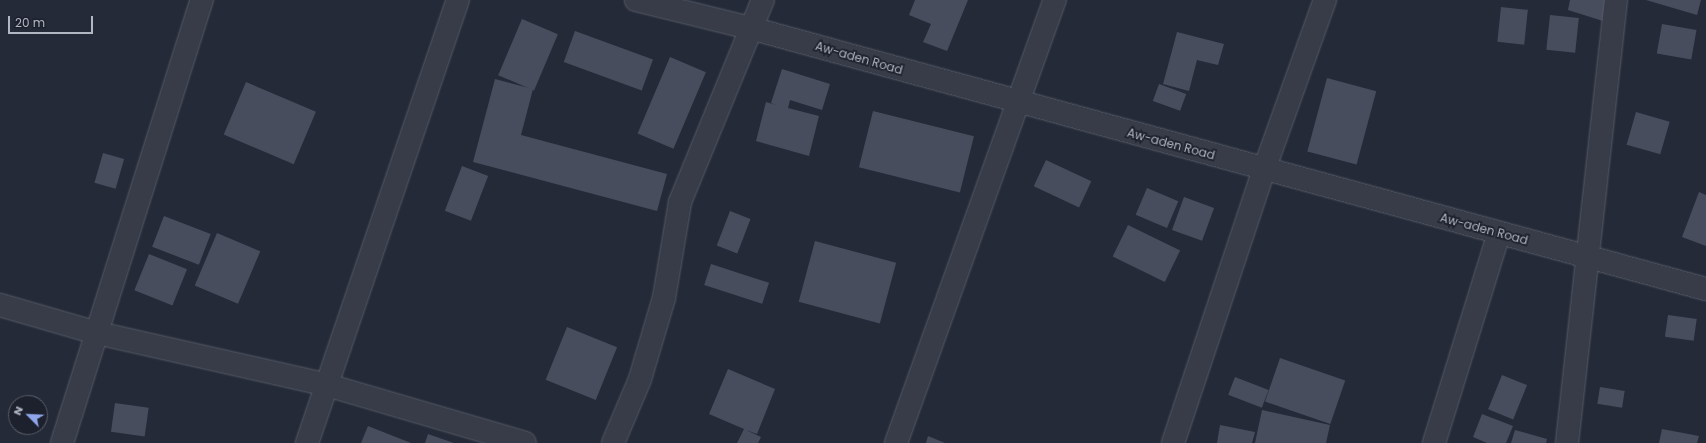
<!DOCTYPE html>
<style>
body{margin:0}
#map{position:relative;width:1706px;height:443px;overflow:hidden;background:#242a38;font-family:Poppins,sans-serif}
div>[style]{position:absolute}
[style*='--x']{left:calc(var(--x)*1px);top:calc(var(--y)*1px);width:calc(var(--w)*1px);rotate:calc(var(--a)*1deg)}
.building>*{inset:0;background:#484d5e;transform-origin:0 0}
.roads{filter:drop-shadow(0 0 1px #555a66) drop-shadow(0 0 1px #555a66)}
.minor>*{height:22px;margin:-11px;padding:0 11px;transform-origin:11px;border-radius:11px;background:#373c48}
span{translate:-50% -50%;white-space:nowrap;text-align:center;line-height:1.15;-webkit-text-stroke:3.5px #1d212d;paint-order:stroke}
.street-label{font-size:12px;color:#b2b7c4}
.north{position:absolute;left:8px;top:395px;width:40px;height:40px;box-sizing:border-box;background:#1d212d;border:1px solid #595d69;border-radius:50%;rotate:294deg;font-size:11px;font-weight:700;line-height:16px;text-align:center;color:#b2b7c4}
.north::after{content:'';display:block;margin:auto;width:14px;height:18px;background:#8fa6ed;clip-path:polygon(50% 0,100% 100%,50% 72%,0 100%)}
.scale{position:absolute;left:8px;top:16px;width:85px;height:18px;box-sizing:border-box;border:2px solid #b2b7c4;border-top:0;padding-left:5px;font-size:12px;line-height:14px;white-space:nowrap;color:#b2b7c4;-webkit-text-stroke:3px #1d212d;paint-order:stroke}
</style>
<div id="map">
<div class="building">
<i style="clip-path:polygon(915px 0,968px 0,947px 51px,923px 42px,931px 24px,909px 15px)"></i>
<i style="clip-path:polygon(1570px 0,1609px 0,1603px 21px,1568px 10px)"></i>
<i style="clip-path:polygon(1646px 0,1701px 0,1697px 15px)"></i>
<i style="left:1501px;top:7px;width:27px;height:35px;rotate:6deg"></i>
<i style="left:1550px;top:15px;width:29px;height:35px;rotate:6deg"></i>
<i style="left:522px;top:19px;width:39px;height:61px;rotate:23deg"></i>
<i style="left:1662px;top:24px;width:35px;height:30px;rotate:10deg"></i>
<i style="left:575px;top:31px;width:83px;height:33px;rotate:20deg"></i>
<i style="clip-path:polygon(1177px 32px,1224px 44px,1218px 65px,1197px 60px,1189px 91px,1163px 84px)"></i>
<i style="left:670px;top:57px;width:39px;height:83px;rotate:23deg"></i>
<i style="clip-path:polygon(782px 69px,830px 84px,822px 110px,790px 100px,788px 108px,819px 116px,809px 156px,756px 141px,766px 102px,776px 105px,771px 103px)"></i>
<i style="left:1327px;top:78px;width:51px;height:76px;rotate:15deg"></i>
<i style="clip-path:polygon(495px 79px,533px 89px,521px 135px,667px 174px,657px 211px,473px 162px)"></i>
<i style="left:246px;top:82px;width:76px;height:57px;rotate:23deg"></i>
<i style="left:1159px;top:84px;width:29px;height:18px;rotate:20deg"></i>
<i style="left:873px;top:111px;width:104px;height:58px;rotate:14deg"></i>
<i style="left:1636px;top:112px;width:35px;height:34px;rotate:16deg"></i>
<i style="left:103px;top:153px;width:22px;height:31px;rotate:16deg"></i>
<i style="left:1046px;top:160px;width:50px;height:29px;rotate:25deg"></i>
<i style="left:462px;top:166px;width:28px;height:48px;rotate:21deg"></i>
<i style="left:1147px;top:188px;width:34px;height:29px;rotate:23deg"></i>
<i style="clip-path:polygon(1699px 192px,1706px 195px,1706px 246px,1682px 237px)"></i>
<i style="left:1184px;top:197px;width:32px;height:35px;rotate:20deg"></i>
<i style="left:730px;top:211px;width:22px;height:37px;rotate:21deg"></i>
<i style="left:164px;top:216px;width:50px;height:33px;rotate:21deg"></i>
<i style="left:1128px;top:225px;width:58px;height:35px;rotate:26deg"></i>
<i style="left:217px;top:233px;width:47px;height:57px;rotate:23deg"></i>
<i style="left:815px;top:241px;width:84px;height:63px;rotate:15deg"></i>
<i style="left:149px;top:254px;width:41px;height:39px;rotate:22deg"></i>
<i style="left:711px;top:264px;width:61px;height:22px;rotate:18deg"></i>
<i style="left:1668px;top:315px;width:29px;height:22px;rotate:8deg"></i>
<i style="left:567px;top:327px;width:54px;height:57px;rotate:22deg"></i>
<i style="left:1280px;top:358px;width:69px;height:46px;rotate:19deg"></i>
<i style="clip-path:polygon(728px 369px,775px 389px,757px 434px,746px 430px,761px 437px,758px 443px,737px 443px,744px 429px,709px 414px)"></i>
<i style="left:1502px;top:375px;width:27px;height:37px;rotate:22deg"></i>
<i style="left:1235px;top:377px;width:36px;height:19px;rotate:21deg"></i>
<i style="left:1600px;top:387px;width:25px;height:17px;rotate:9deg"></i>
<i style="left:115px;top:403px;width:34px;height:29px;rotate:8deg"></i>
<i style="clip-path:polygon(1262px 410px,1330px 425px,1326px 443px,1255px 443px)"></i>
<i style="clip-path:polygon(1482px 414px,1513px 426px,1506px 443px,1487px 443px,1473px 437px)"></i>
<i style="clip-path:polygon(1220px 425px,1255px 432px,1252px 443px,1217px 443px)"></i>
<i style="clip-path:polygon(368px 426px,411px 443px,361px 443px)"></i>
<i style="clip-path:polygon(1662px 429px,1699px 436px,1697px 443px,1659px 443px)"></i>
<i style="clip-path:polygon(1515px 430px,1547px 439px,1546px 443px,1511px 443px)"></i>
<i style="clip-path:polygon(428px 434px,454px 443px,425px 443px)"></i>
<i style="clip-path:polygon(928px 436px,945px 443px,926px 443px)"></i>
</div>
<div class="roads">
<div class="minor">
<i style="--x:636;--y:0;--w:122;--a:13.8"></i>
<i style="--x:754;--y:29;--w:987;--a:15.28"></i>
<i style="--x:0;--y:305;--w:101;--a:16.1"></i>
<i style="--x:97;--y:333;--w:236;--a:12.7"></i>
<i style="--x:327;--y:385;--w:206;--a:16.3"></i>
<i style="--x:62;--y:443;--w:465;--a:-72.5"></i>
<i style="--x:307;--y:443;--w:468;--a:-71.2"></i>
<i style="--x:613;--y:443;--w:69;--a:-67.1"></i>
<i style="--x:640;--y:379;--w:84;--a:-73.5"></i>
<i style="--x:664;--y:298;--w:97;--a:-80.5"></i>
<i style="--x:680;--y:202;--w:218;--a:-67.7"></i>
<i style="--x:896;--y:443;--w:471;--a:-70.3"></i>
<i style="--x:1173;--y:443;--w:288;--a:-71.6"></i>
<i style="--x:1264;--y:170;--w:181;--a:-70.3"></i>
<i style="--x:1434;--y:443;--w:220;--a:-72.8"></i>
<i style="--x:1567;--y:443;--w:446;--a:-83.7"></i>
</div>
</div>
<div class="street-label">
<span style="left:859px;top:58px;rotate:16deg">Aw-aden Road</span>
<span style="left:1171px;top:144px;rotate:15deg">Aw-aden Road</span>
<span style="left:1484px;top:229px;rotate:15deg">Aw-aden Road</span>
</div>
<div class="north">N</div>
<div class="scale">20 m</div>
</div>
